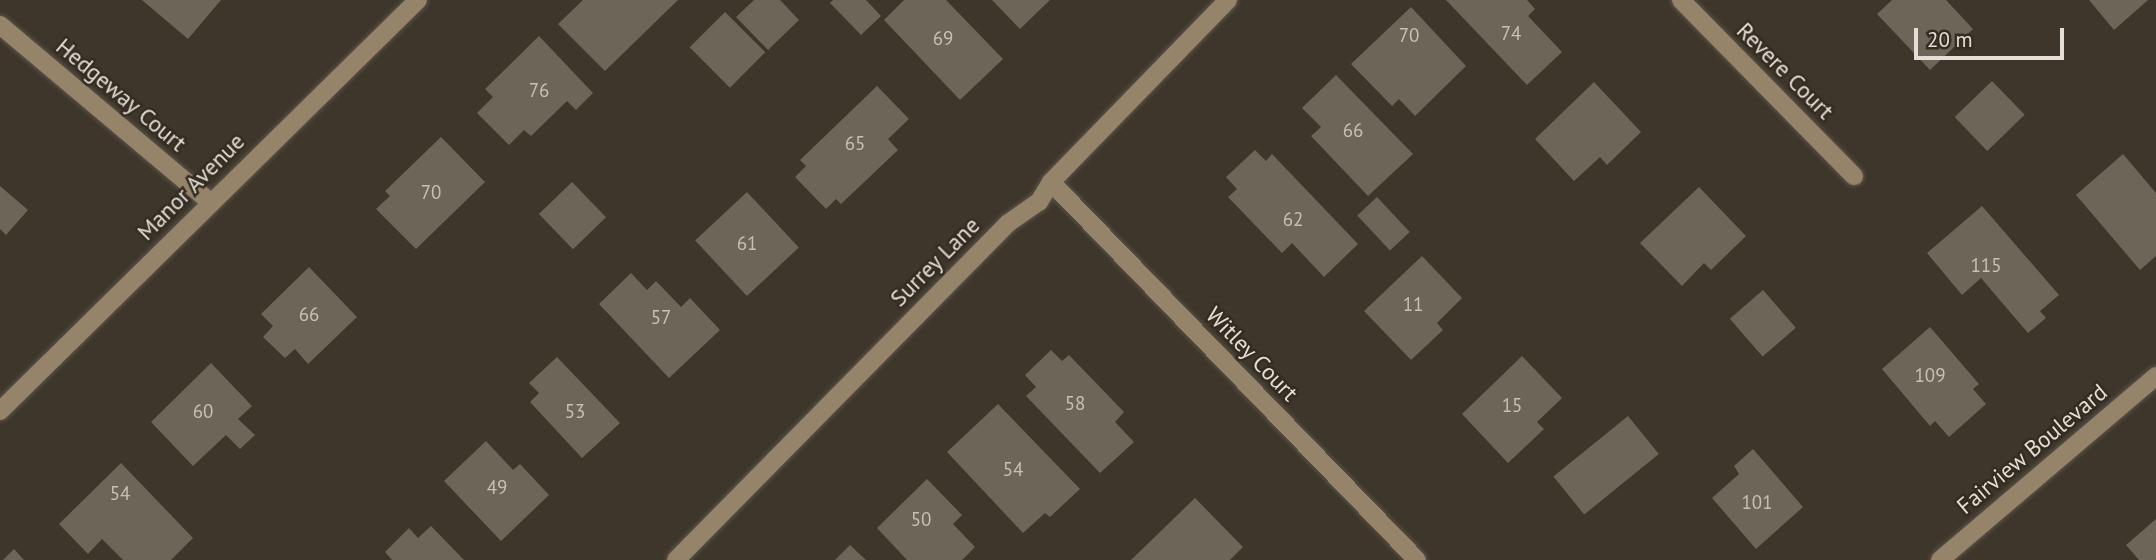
<!DOCTYPE html>
<style>
body{margin:0}
#map{position:relative;width:2156px;height:560px;overflow:hidden;background:#3e362b;font-family:"PT Sans",sans-serif}
div>[style]{position:absolute}
[style*='--x']{left:calc(var(--x)*1px);top:calc(var(--y)*1px);width:calc(var(--w)*1px);rotate:calc(var(--a)*1deg)}
.building>*{inset:0;background:#6d6558;transform-origin:0 0}
.roads{filter:drop-shadow(0 0 2px #5c544a) drop-shadow(0 0 2px #5c544a)}
.minor>*{height:18px;margin:-9px;padding:0 9px;transform-origin:9px;border-radius:9px;background:#95836a}
span{translate:-50% -50%;white-space:nowrap;text-align:center;line-height:1.15;-webkit-text-stroke:5px #342c21;paint-order:stroke}
.number-label{font-size:19px;color:#c6c0b7}
.number-label span{-webkit-text-stroke-width:0}
.street-label{font-size:23px;color:#e3ded7}
.scale{position:absolute;left:1914px;top:28px;width:150px;height:32px;box-sizing:border-box;border:4px solid #e3ded7;border-top:0;padding-left:9px;font-size:21px;line-height:24px;white-space:nowrap;color:#e3ded7;-webkit-text-stroke:5px #342c21;paint-order:stroke}
</style>
<div id="map">
<div class="building">
<i style="clip-path:polygon(142px 0,221px 0,188px 39px)"></i>
<i style="clip-path:polygon(583px 0,678px 0,605px 71px,558px 24px)"></i>
<i style="clip-path:polygon(754px 0,780px 0,799px 20px,768px 50px,736px 17px)"></i>
<i style="clip-path:polygon(833px 0,866px 0,881px 16px,861px 35px,830px 3px)"></i>
<i style="clip-path:polygon(904px 0,946px 0,1003px 59px,960px 100px,884px 20px)"></i>
<i style="clip-path:polygon(992px 0,1050px 0,1020px 29px)"></i>
<i style="clip-path:polygon(1446px 0,1527px 0,1535px 9px,1528px 16px,1562px 52px,1527px 85px)"></i>
<i style="clip-path:polygon(1892px 0,1946px 0,1973px 29px,1930px 70px,1877px 14px)"></i>
<i style="clip-path:polygon(2089px 0,2148px 0,2114px 30px)"></i>
<i style="clip-path:polygon(1411px 7px,1466px 66px,1415px 116px,1399px 99px,1392px 106px,1351px 64px)"></i>
<i style="left:725px;top:12px;width:57px;height:50px;rotate:45deg"></i>
<i style="clip-path:polygon(539px 36px,593px 93px,576px 110px,567px 101px,531px 136px,524px 130px,509px 145px,477px 113px,493px 97px,485px 89px)"></i>
<i style="clip-path:polygon(1336px 75px,1413px 154px,1368px 196px,1311px 136px,1321px 127px,1302px 108px)"></i>
<i style="left:1992px;top:81px;width:47px;height:52px;rotate:46deg"></i>
<i style="clip-path:polygon(1594px 82px,1641px 132px,1607px 165px,1600px 157px,1574px 181px,1535px 139px)"></i>
<i style="clip-path:polygon(877px 86px,909px 119px,888px 139px,898px 150px,841px 204px,836px 199px,826px 209px,795px 177px,806px 166px,800px 160px)"></i>
<i style="clip-path:polygon(441px 137px,485px 182px,416px 249px,376px 209px,390px 196px,385px 191px)"></i>
<i style="clip-path:polygon(1255px 150px,1266px 161px,1272px 154px,1358px 244px,1324px 277px,1292px 243px,1282px 253px,1228px 197px,1237px 189px,1226px 177px)"></i>
<i style="clip-path:polygon(2123px 154px,2156px 193px,2156px 256px,2140px 270px,2076px 195px)"></i>
<i style="left:572px;top:182px;width:49px;height:46px;rotate:46deg"></i>
<i style="clip-path:polygon(0 186px,28px 210px,6px 235px,0 229px)"></i>
<i style="clip-path:polygon(1699px 187px,1746px 236px,1711px 270px,1704px 263px,1682px 286px,1640px 243px)"></i>
<i style="left:747px;top:192px;width:76px;height:71px;rotate:47deg"></i>
<i style="left:1377px;top:197px;width:48px;height:27px;rotate:47deg"></i>
<i style="clip-path:polygon(1982px 206px,2059px 295px,2040px 311px,2046px 318px,2028px 333px,1981px 278px,1962px 295px,1927px 253px)"></i>
<i style="clip-path:polygon(1422px 256px,1462px 298px,1437px 323px,1443px 330px,1411px 360px,1364px 311px)"></i>
<i style="clip-path:polygon(309px 267px,357px 317px,308px 364px,295px 349px,285px 358px,263px 337px,273px 326px,261px 314px)"></i>
<i style="clip-path:polygon(631px 273px,647px 290px,656px 281px,681px 307px,690px 298px,720px 330px,669px 378px,599px 304px)"></i>
<i style="left:1763px;top:290px;width:50px;height:44px;rotate:49deg"></i>
<i style="clip-path:polygon(1930px 327px,1979px 384px,1973px 389px,1986px 404px,1949px 437px,1935px 421px,1930px 426px,1882px 369px)"></i>
<i style="clip-path:polygon(1051px 350px,1062px 361px,1069px 355px,1124px 412px,1115px 422px,1134px 442px,1100px 473px,1026px 396px,1036px 387px,1025px 375px)"></i>
<i style="clip-path:polygon(1522px 356px,1562px 398px,1537px 422px,1544px 429px,1508px 463px,1462px 414px)"></i>
<i style="clip-path:polygon(557px 357px,620px 423px,582px 458px,530px 402px,539px 393px,529px 383px)"></i>
<i style="clip-path:polygon(211px 363px,252px 406px,238px 419px,255px 435px,240px 449px,226px 435px,193px 466px,151px 422px)"></i>
<i style="clip-path:polygon(998px 404px,1080px 489px,1050px 517px,1045px 513px,1023px 533px,947px 452px)"></i>
<i style="left:1628px;top:416px;width:49px;height:96px;rotate:51deg"></i>
<i style="clip-path:polygon(486px 441px,513px 470px,520px 464px,549px 495px,501px 541px,444px 481px)"></i>
<i style="clip-path:polygon(1753px 449px,1803px 507px,1756px 549px,1712px 498px,1739px 474px,1734px 466px)"></i>
<i style="clip-path:polygon(121px 463px,193px 538px,171px 560px,123px 560px,102px 539px,88px 554px,59px 524px)"></i>
<i style="clip-path:polygon(927px 479px,962px 515px,953px 524px,975px 547px,962px 560px,907px 560px,877px 528px)"></i>
<i style="clip-path:polygon(1195px 498px,1243px 547px,1230px 560px,1131px 560px)"></i>
<i style="clip-path:polygon(2156px 519px,2156px 560px,2139px 560px,2126px 545px)"></i>
<i style="clip-path:polygon(431px 526px,464px 560px,392px 560px,385px 552px,409px 528px,418px 538px)"></i>
<i style="clip-path:polygon(850px 545px,866px 560px,835px 560px)"></i>
<i style="clip-path:polygon(14px 549px,24px 560px,3px 560px)"></i>
</div>
<div class="roads">
<div class="minor">
<i style="--x:1681;--y:0;--w:247;--a:45.5"></i>
<i style="--x:0;--y:25;--w:275;--a:40.1"></i>
<i style="--x:1051;--y:182;--w:526;--a:45.92"></i>
<i style="--x:0;--y:411;--w:586;--a:-44.52"></i>
<i style="--x:676;--y:560;--w:472;--a:-45.4"></i>
<i style="--x:1007;--y:224;--w:39;--a:-35"></i>
<i style="--x:1039;--y:202;--w:23;--a:-59"></i>
<i style="--x:1051;--y:182;--w:254;--a:-45.8"></i>
<i style="--x:1940;--y:560;--w:284;--a:-40.4"></i>
</div>
</div>
<div class="number-label">
<span style="left:1511px;top:34px">74</span>
<span style="left:1409px;top:36px">70</span>
<span style="left:943px;top:39px">69</span>
<span style="left:539px;top:91px">76</span>
<span style="left:1353px;top:131px">66</span>
<span style="left:855px;top:144px">65</span>
<span style="left:431px;top:193px">70</span>
<span style="left:1293px;top:220px">62</span>
<span style="left:747px;top:244px">61</span>
<span style="left:1986px;top:266px">115</span>
<span style="left:1413px;top:305px">11</span>
<span style="left:309px;top:315px">66</span>
<span style="left:661px;top:318px">57</span>
<span style="left:1930px;top:376px">109</span>
<span style="left:1075px;top:404px">58</span>
<span style="left:1512px;top:406px">15</span>
<span style="left:203px;top:412px">60</span>
<span style="left:575px;top:412px">53</span>
<span style="left:1013px;top:470px">54</span>
<span style="left:497px;top:488px">49</span>
<span style="left:120px;top:494px">54</span>
<span style="left:1757px;top:503px">101</span>
<span style="left:921px;top:520px">50</span>
</div>
<div class="street-label">
<span style="left:1785px;top:71px;rotate:45deg">Revere Court</span>
<span style="left:121px;top:95px;rotate:40deg">Hedgeway Court</span>
<span style="left:191px;top:187px;rotate:-45deg">Manor Avenue</span>
<span style="left:935px;top:262px;rotate:-45deg">Surrey Lane</span>
<span style="left:1252px;top:354px;rotate:46deg">Witley Court</span>
<span style="left:2032px;top:449px;rotate:-40deg">Fairview Boulevard</span>
</div>
<div class="scale">20 m</div>
</div>
